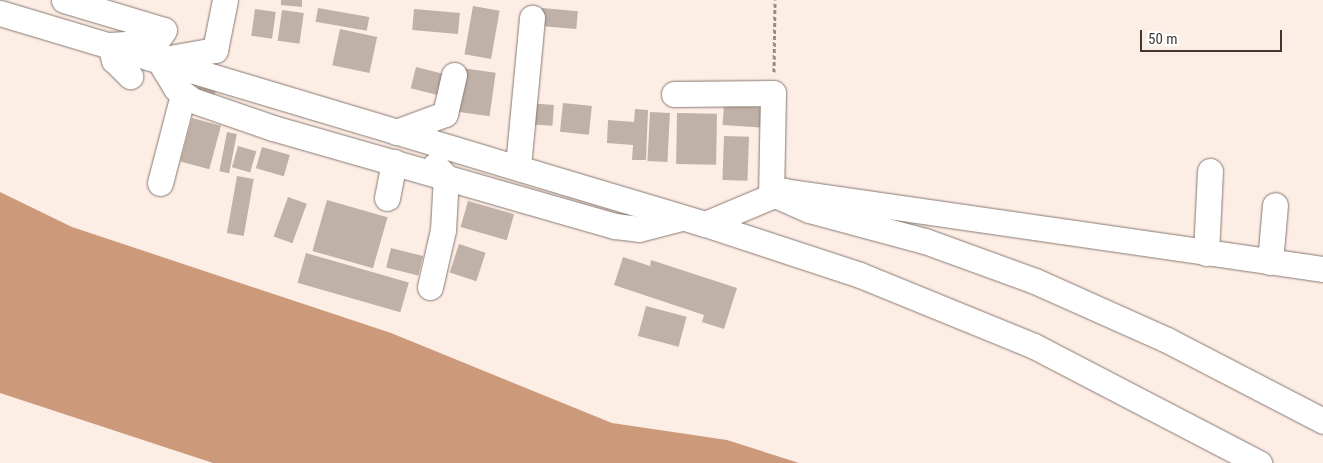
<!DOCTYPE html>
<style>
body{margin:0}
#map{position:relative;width:1323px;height:463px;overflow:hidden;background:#fdeee5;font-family:"Roboto Condensed",sans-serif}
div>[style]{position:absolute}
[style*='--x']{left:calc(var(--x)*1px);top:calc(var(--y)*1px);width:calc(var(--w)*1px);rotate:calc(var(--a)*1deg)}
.water>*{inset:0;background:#cc9a7b}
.building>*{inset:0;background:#bfb1a8;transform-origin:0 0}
.path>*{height:3px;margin-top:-1.5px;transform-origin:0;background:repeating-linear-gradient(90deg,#978d87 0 4px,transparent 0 6.5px)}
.roads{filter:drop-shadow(0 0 1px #867971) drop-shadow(0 0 1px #867971)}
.minor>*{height:25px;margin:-12.5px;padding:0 12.5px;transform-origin:12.5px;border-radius:12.5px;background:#fff}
span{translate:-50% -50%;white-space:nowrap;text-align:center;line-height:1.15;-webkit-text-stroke:4.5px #fff;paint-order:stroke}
.scale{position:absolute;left:1140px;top:30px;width:142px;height:22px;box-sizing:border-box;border:2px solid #3f3935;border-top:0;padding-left:6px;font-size:15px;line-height:18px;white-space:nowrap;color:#3f3935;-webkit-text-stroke:4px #fff;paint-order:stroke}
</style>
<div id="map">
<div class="water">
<i style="clip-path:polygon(0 192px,72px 227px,391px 333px,612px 423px,727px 440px,799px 463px,213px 463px,0 393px)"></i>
</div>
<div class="building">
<i style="clip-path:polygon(281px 0,302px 0,302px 7px,281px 5px)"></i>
<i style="left:473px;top:6px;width:27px;height:49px;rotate:10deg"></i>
<i style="left:318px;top:8px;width:52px;height:14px;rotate:10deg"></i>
<i style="left:542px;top:8px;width:36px;height:18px;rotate:5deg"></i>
<i style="left:255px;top:9px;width:21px;height:27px;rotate:8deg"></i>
<i style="left:414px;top:9px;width:46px;height:21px;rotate:5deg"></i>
<i style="left:282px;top:10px;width:22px;height:31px;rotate:8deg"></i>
<i style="left:340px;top:29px;width:38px;height:37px;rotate:12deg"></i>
<i style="left:416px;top:67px;width:33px;height:22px;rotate:14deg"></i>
<i style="left:462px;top:68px;width:34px;height:44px;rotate:8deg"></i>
<i style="left:199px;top:84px;width:18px;height:13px;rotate:16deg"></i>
<i style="left:527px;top:103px;width:27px;height:21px;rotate:4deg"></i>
<i style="left:563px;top:103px;width:29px;height:29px;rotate:6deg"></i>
<i style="left:724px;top:105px;width:46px;height:20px;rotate:4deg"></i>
<i style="clip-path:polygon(635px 109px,648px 110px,646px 160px,632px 160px,633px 145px,607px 143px,608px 120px,634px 122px)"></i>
<i style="left:650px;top:112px;width:20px;height:49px;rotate:3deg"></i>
<i style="left:677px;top:113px;width:40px;height:51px;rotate:1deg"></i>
<i style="left:192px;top:118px;width:30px;height:45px;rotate:15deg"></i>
<i style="left:227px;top:132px;width:10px;height:40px;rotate:11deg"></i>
<i style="left:724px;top:136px;width:25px;height:44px;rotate:2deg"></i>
<i style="left:238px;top:146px;width:19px;height:22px;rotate:16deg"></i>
<i style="left:262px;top:147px;width:29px;height:22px;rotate:16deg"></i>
<i style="left:237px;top:176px;width:17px;height:58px;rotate:10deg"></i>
<i style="left:288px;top:197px;width:20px;height:42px;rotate:20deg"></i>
<i style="left:327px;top:200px;width:63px;height:53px;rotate:16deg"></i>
<i style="left:468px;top:201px;width:48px;height:27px;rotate:16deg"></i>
<i style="left:459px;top:244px;width:28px;height:30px;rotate:18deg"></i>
<i style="left:391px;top:248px;width:33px;height:20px;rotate:14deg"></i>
<i style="left:306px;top:253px;width:107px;height:31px;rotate:16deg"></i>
<i style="clip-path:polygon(623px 257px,650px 266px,651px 260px,737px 288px,724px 329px,702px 322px,704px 315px,614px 285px)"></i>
<i style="left:646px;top:306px;width:42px;height:31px;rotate:15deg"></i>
</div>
<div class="path">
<i style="--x:774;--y:72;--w:72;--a:-89.2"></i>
</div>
<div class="roads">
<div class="minor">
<i style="--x:64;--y:0;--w:104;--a:16.7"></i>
<i style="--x:164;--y:30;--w:14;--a:124"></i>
<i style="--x:156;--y:42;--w:46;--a:176.3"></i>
<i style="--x:110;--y:45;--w:16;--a:75"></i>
<i style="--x:114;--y:60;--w:23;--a:45"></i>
<i style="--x:225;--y:0;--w:51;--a:101.3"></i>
<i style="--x:215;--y:50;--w:57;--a:169.9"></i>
<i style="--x:159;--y:60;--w:33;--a:59"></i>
<i style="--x:176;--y:88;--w:20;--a:37"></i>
<i style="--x:192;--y:100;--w:86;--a:19.1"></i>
<i style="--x:273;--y:128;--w:356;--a:16"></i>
<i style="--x:615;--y:226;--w:24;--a:7"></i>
<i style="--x:639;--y:229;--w:43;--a:-14.7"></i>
<i style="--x:0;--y:13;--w:736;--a:16.66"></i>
<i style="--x:705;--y:224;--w:86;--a:-22.7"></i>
<i style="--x:784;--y:191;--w:545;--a:8.23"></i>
<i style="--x:674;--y:94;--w:99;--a:-0.6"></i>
<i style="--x:773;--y:93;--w:100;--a:91.1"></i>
<i style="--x:771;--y:193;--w:42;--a:24.1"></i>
<i style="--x:809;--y:210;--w:120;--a:15"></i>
<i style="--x:925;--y:241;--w:117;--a:20"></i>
<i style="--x:1035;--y:281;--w:145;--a:24.1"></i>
<i style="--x:1167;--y:340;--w:176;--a:27.4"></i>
<i style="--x:396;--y:132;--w:52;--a:-20.2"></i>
<i style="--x:445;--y:114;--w:40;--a:-77"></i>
<i style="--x:518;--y:166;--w:149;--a:-84.6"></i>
<i style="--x:160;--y:183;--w:91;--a:-75.4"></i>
<i style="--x:387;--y:198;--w:37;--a:-79"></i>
<i style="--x:705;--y:224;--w:163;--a:18.2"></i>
<i style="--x:860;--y:275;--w:188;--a:22.2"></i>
<i style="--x:1034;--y:346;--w:254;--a:27.5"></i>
<i style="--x:1206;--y:253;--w:82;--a:-87.2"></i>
<i style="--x:1270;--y:262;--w:57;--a:-85"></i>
<i style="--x:430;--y:287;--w:58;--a:-77.2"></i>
<i style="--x:443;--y:230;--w:53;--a:-86.8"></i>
<i style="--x:446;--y:177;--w:16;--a:-133"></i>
</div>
</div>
<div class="scale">50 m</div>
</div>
